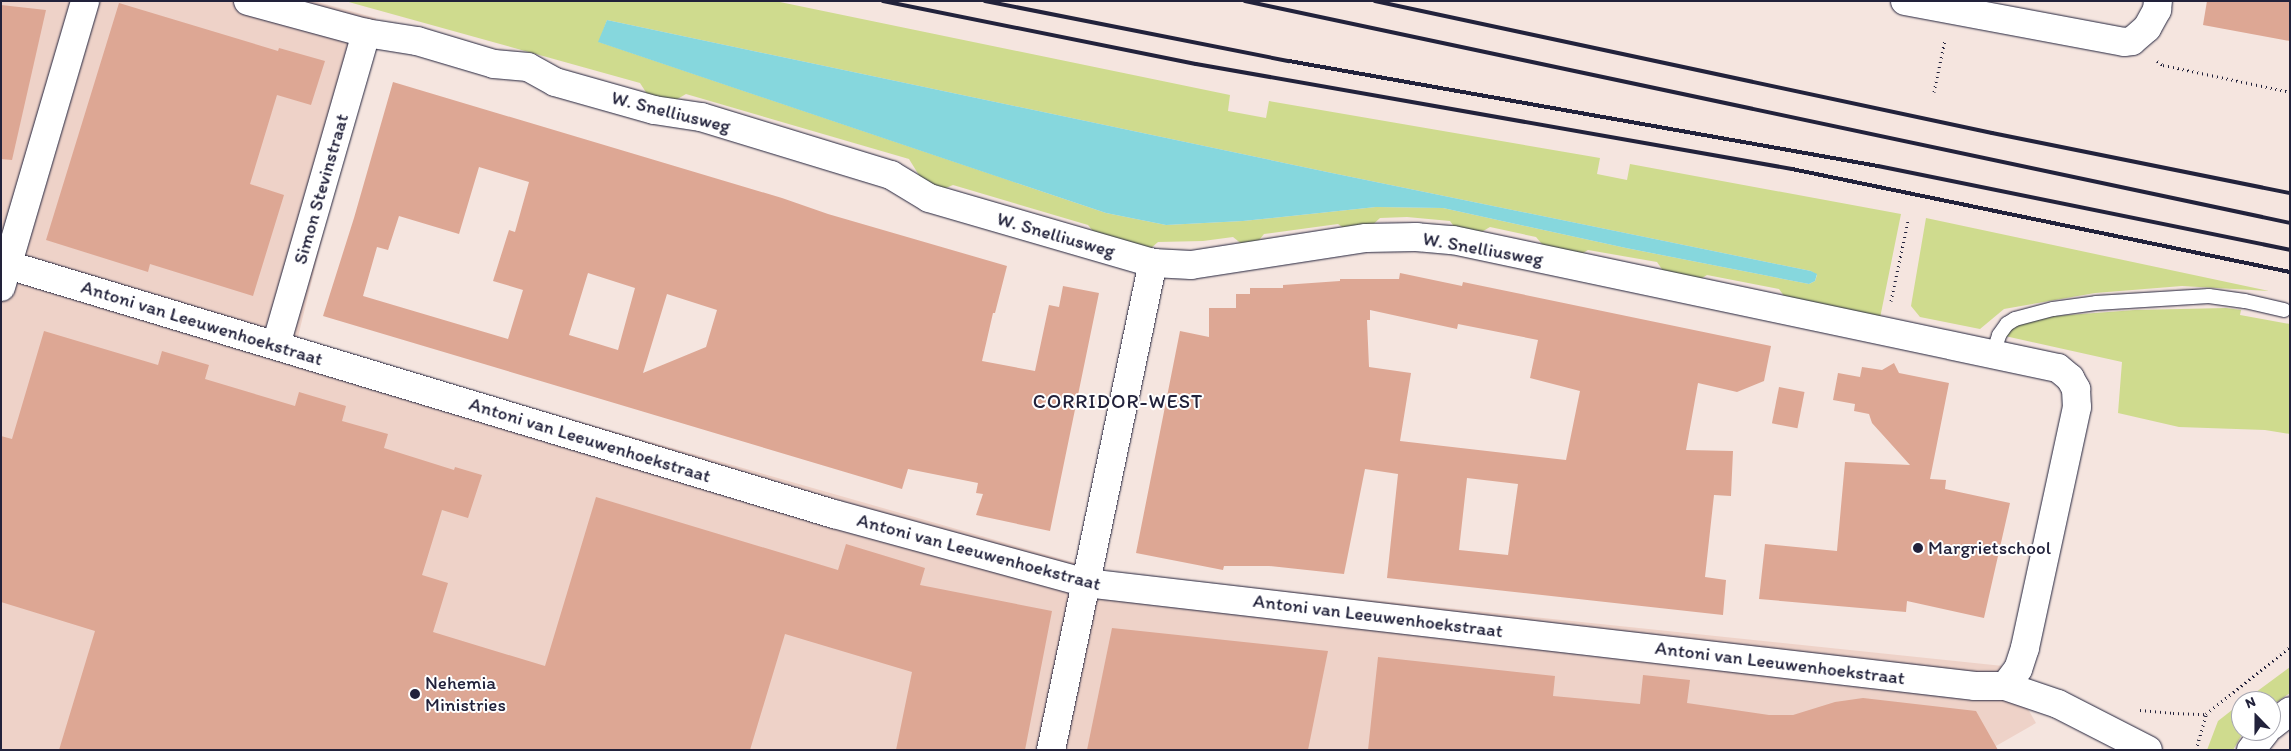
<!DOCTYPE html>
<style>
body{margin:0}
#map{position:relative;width:2291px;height:751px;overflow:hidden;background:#f5e5df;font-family:Itim,sans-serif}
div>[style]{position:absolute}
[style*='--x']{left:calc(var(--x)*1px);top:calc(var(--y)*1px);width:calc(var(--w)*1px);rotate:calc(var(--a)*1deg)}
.built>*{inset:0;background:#eed2c8}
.green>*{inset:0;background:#cfdb8e}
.water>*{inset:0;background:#86d7dd}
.building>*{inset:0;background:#dda794;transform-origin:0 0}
.path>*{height:3px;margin-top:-1.5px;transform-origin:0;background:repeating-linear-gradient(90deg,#22223b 0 1px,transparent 0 5px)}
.roads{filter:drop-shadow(0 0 1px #22223b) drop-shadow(0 0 1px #22223b)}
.lane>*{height:14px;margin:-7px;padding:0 7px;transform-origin:7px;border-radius:7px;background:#fff}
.street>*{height:28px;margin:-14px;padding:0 14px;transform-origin:14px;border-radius:14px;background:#fff}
.secondary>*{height:28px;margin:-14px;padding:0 14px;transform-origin:14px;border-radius:14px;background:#fff}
.rail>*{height:4px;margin:-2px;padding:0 2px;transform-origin:2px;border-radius:2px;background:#22223b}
.dots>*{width:14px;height:14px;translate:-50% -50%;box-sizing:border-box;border:2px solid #fff;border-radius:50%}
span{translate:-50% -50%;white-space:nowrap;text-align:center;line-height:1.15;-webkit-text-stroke:4px #fff;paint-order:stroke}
.street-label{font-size:19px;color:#22223b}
.poi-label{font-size:19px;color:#22223b}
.left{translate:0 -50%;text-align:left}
.neighbourhood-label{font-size:20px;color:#22223b;letter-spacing:1px}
.frame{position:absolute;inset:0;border:2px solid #22223b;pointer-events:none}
.north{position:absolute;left:2231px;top:691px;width:50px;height:50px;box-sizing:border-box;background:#fff;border:1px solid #a7a7b1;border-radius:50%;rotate:338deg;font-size:14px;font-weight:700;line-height:20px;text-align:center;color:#22223b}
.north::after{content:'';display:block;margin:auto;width:18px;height:22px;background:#22223b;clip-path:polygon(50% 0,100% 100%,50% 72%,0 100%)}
</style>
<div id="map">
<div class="built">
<i style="clip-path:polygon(1px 1px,314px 1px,376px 18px,297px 341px,1111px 573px,2003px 666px,2036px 723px,1989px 750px,1px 750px)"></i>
</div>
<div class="green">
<i style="clip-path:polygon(evenodd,345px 1px,775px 1px,1230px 95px,1228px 111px,1266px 118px,1269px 101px,1600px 158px,1597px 174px,1627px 180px,1630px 164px,1901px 214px,1880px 318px,1787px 300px,1779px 289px,1707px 275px,1697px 281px,1666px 275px,1657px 262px,1588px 250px,1576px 257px,1547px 250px,1536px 237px,1490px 227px,1478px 234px,1458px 232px,1450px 221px,1407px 217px,1380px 218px,1368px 229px,1348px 231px,1338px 224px,1264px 234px,1256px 244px,1243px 245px,1233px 237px,1203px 241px,1158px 242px,1150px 249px,1098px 237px,1088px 225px,953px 185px,941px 190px,925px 185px,909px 159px,686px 94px,667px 105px,651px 100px,640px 83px,345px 1px,607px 20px,1332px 173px,1811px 271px,1817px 275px,1815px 281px,1809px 284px,1626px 248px,1443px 208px,1376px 207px,1243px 221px,1166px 225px,1106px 213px,599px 42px,607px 20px)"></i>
<i style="clip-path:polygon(1926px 218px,2269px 291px,2182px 286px,2095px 293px,2004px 309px,1980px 329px,1920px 317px,1911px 306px)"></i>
<i style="clip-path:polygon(2226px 308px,2241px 310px,2240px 315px,2290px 324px,2290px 434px,2265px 430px,2179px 427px,2118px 413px,2122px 362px,2005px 336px,2009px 330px,2018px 324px,2055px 316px,2135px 310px)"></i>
<i style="clip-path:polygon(2290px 667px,2290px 693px,2271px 706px,2271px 701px,2244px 701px)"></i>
<i style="clip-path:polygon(2241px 703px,2241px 731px,2244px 731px,2233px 750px,2207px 750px,2218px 721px)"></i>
</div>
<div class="water">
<i style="clip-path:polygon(607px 20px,1332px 173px,1811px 271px,1817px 274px,1815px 281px,1809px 284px,1626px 248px,1443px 208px,1376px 207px,1243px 221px,1166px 225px,1106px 213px,598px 42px)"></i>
</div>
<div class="building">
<i style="clip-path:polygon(2207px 1px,2290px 1px,2290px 41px,2203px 25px)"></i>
<i style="clip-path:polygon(119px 3px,278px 51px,279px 48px,325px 61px,311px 105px,277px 95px,250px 184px,284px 195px,253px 296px,150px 264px,148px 272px,46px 240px)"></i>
<i style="clip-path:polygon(1px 5px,46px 10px,12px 160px,1px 159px)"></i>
<i style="clip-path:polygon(evenodd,393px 82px,782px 198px,828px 214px,1007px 266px,995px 313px,993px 313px,982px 361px,1035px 371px,1049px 305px,1059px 307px,1063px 286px,1099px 293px,1050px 531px,976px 515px,983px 494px,976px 493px,978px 483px,908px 469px,902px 489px,323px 316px,354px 218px,393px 82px,479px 167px,529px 182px,515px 232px,509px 230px,493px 281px,523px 290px,508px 339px,363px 296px,377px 247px,388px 250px,399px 216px,459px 234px,479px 167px,393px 82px,588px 273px,635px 288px,618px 350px,569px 335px,588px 273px,393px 82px,667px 294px,717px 310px,706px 347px,643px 373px,667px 294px)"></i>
<i style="clip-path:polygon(evenodd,1400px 273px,1462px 286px,1463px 282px,1771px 346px,1764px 381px,1737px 392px,1698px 383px,1686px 450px,1733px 451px,1731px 496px,1714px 495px,1705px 577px,1726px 580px,1723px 615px,1387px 578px,1398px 474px,1365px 469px,1344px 574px,1269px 566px,1224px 566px,1223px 570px,1136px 553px,1180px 331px,1209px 337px,1209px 308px,1236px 308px,1236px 294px,1250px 294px,1250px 288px,1283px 288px,1283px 285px,1340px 281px,1340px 279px,1399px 279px,1400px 273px,1370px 310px,1457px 329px,1458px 324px,1538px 340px,1530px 378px,1580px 391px,1566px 460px,1400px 441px,1411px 373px,1369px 367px,1367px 320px,1370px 320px,1370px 310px,1400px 273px,1467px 478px,1518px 484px,1508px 555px,1459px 550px,1467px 478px)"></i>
<i style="clip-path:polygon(44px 331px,158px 365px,162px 351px,209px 365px,205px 379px,295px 406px,299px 392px,346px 406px,342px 421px,388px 434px,384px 448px,454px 470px,455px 467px,482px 475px,468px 518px,442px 510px,422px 575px,448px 583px,433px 632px,545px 666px,596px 497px,838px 570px,846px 544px,925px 568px,920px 585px,1052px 611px,1025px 750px,896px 750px,912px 672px,785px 634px,750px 750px,59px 750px,95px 631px,1px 602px,1px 436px,12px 439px)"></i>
<i style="clip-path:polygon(1894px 363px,1899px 373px,1949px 383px,1930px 479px,1946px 480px,1945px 489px,2010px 503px,1984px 618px,1907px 601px,1906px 612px,1759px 599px,1765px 544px,1837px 551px,1845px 462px,1910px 465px,1872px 423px,1869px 414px,1854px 411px,1855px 404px,1833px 400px,1838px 373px,1860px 377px,1862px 367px,1882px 370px)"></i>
<i style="left:1779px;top:387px;width:26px;height:37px;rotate:11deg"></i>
<i style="clip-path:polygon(1112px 628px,1328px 651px,1308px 750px,1087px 750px)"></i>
<i style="clip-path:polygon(1378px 657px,1555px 676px,1553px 696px,1640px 704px,1643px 675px,1690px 680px,1687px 703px,1769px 715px,1793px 715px,1835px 702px,1863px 698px,1976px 711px,1998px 750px,1368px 750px)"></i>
</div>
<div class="path">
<i style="--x:2157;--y:61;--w:7;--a:34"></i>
<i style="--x:2163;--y:65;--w:130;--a:12"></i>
<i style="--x:1934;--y:92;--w:53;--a:-78.1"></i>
<i style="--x:1891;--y:301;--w:82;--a:-78"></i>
<i style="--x:2140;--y:710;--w:33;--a:5"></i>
<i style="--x:2173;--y:713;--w:33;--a:2"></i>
<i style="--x:2196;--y:750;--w:37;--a:-74"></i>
<i style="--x:2206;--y:714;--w:107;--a:-38.6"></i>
</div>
<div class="roads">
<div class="lane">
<i style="--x:1993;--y:354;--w:20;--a:-72"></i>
<i style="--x:1999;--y:335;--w:14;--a:-54"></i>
<i style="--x:2007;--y:324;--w:9;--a:-32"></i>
<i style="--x:2015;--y:319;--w:39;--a:-15"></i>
<i style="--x:2053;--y:309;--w:43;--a:-7.9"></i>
<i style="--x:2096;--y:303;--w:113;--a:-3.5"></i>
<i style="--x:2209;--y:296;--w:36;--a:8"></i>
<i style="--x:2245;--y:301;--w:40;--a:13"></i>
</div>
<div class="street">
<i style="--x:248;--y:1;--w:122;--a:15.2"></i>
<i style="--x:366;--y:33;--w:52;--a:8.9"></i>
<i style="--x:417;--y:41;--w:80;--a:16.6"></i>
<i style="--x:494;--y:64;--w:34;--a:5"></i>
<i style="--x:528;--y:67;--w:31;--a:29"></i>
<i style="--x:555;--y:82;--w:103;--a:15.8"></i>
<i style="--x:654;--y:110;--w:48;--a:8.5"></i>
<i style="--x:701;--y:117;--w:199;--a:17"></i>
<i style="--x:891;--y:175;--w:44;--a:31.2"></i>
<i style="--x:929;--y:198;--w:233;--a:16.2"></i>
<i style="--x:1153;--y:263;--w:38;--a:3"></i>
<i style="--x:1191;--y:265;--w:177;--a:-8.8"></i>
<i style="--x:1366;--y:238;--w:50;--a:-1.1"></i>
<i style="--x:1416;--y:237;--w:37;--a:5"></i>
<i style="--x:1453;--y:240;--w:618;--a:11.95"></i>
<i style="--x:2058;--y:368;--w:16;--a:40"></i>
<i style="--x:2070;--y:378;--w:13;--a:61"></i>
<i style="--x:2076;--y:389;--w:18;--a:87"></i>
<i style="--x:2077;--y:407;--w:247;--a:102.2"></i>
<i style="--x:2025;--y:648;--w:22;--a:108"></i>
<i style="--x:2018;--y:669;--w:21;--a:127"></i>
<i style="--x:1905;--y:1;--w:223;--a:10.6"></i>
<i style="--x:2124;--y:42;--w:8;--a:-7"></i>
<i style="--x:2132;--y:41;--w:20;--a:-41"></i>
<i style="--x:2147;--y:28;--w:21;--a:-61"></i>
<i style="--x:2157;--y:10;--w:9;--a:-84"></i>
<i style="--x:8;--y:265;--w:863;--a:16.78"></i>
<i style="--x:834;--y:514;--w:261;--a:15.3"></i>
<i style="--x:1086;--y:583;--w:895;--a:6.61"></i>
<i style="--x:1975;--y:686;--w:30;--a:0"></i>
<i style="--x:2005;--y:686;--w:56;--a:18.8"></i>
<i style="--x:2058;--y:704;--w:101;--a:27.1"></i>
<i style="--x:1;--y:287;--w:298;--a:-73.6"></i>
<i style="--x:276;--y:345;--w:325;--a:-73.9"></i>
<i style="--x:1051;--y:750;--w:498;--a:-78.2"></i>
</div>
<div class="secondary">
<i style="--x:2271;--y:726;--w:24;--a:-38"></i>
<i style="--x:2251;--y:750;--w:24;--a:-52"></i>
</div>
</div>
<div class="rail">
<i style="--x:883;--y:1;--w:319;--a:11.4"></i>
<i style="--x:1196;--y:64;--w:605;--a:9.99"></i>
<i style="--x:1792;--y:169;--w:509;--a:11.69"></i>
<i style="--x:985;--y:1;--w:310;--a:11.2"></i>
<i style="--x:1289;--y:61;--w:598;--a:10.11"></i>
<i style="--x:1878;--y:166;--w:420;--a:11.5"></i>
<i style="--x:1245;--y:1;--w:1068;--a:11.99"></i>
<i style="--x:1375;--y:1;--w:631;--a:12.08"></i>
<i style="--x:1992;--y:133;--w:304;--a:11.4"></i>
</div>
<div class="dots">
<i style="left:1918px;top:548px;background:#22223b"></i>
<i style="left:415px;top:694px;background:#22223b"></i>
</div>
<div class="street-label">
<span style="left:671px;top:112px;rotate:14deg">W. Snelliusweg</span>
<span style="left:321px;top:189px;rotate:-74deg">Simon Stevinstraat</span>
<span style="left:1056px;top:235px;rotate:16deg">W. Snelliusweg</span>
<span style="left:1483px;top:249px;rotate:10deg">W. Snelliusweg</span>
<span style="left:202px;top:323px;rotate:17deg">Antoni van Leeuwenhoekstraat</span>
<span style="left:590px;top:440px;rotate:17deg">Antoni van Leeuwenhoekstraat</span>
<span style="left:979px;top:552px;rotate:15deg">Antoni van Leeuwenhoekstraat</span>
<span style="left:1378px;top:616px;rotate:7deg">Antoni van Leeuwenhoekstraat</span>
<span style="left:1780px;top:663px;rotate:7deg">Antoni van Leeuwenhoekstraat</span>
</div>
<div class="poi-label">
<span class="left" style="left:1928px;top:548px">Margrietschool</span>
<span class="left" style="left:425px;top:694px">Nehemia<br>Ministries</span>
</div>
<div class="neighbourhood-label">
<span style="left:1118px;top:401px">CORRIDOR-WEST</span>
</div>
<div class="frame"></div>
<div class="north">N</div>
</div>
